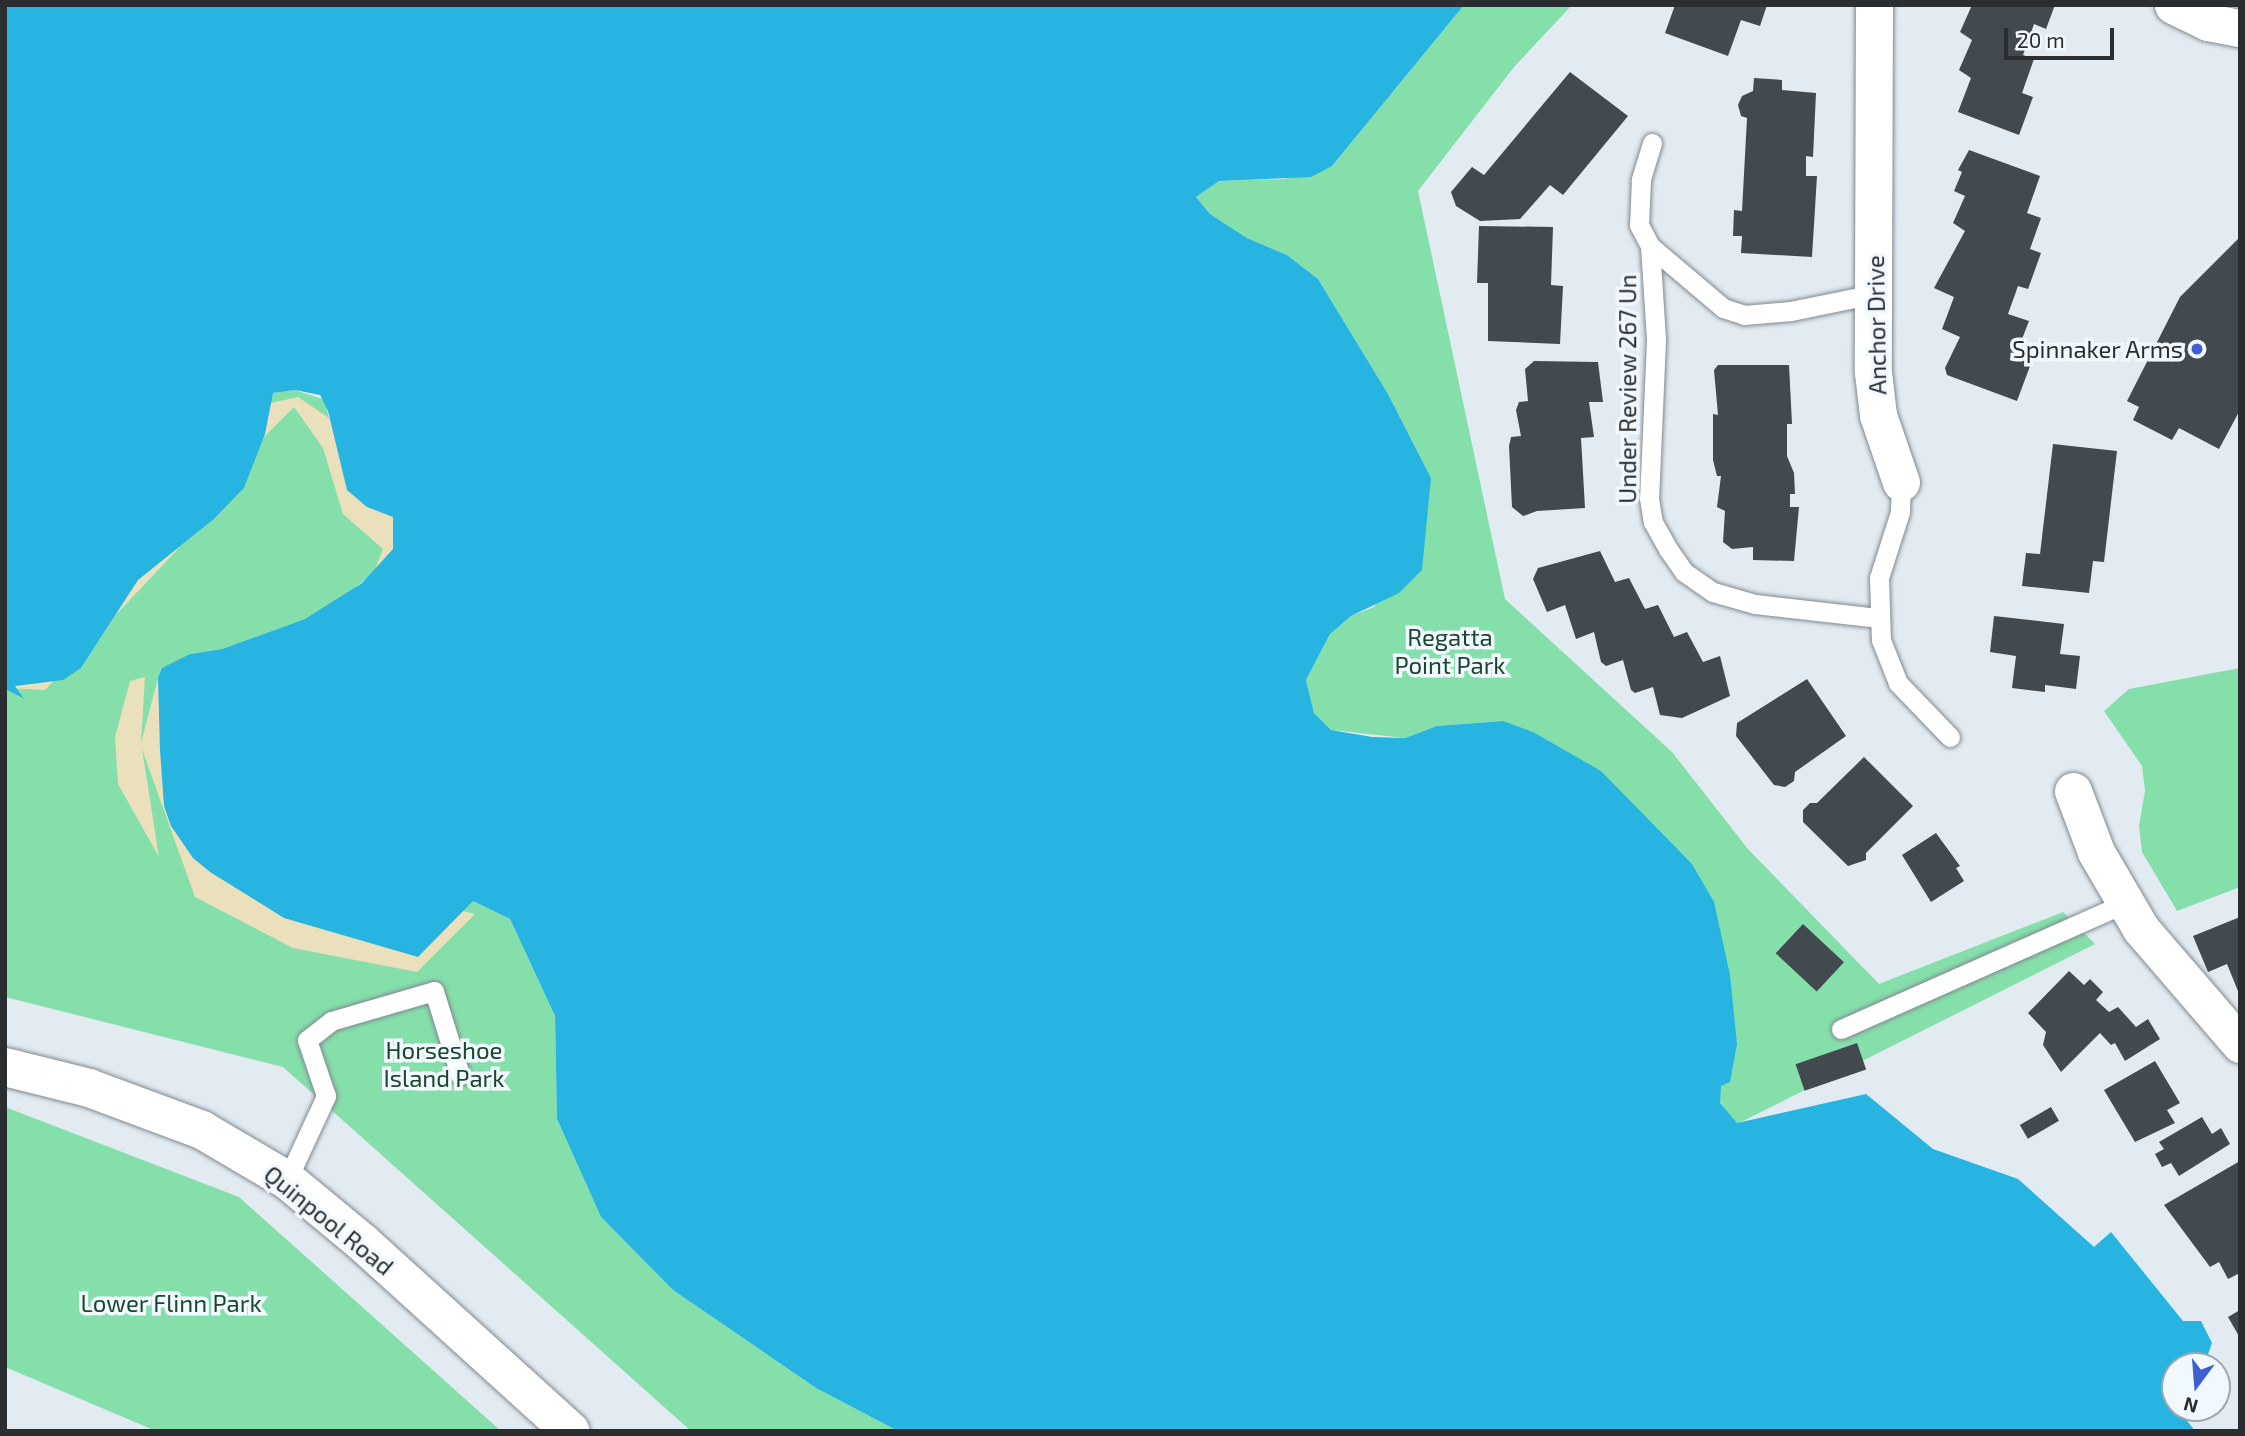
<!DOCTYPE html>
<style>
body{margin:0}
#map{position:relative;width:2245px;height:1436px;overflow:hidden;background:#e2ebf2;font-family:"Exo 2",sans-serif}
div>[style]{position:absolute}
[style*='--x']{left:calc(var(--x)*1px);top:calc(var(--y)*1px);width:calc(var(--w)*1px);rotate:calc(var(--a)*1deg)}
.green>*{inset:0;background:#85dfab}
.sand>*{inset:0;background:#eae0bb}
.water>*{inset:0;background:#27b4e1}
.building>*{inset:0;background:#42494f;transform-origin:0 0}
.roads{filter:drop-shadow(0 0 2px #818990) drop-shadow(0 0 2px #818990)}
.lane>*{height:19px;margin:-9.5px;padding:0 9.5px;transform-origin:9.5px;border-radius:9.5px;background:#fff}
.street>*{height:37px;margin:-18.5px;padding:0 18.5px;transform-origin:18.5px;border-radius:18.5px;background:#fff}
.primary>*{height:38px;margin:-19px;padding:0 19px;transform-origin:19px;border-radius:19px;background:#fff}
.dots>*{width:19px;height:19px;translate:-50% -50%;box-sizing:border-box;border:4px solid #f1f8fe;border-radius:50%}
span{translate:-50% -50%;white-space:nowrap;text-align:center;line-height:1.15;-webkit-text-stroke:7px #f1f8fe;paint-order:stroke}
.street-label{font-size:24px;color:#2a2e30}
.poi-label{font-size:24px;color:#2a2e30}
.right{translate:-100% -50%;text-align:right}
.park-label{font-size:24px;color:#1b462e}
.frame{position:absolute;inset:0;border:7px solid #2a2e30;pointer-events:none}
.north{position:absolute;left:2161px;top:1352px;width:70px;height:70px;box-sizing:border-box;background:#f1f8fe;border:2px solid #a1a7ac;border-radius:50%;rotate:196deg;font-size:19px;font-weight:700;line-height:28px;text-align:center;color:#2a2e30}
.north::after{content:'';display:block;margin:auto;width:24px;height:32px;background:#3c60d2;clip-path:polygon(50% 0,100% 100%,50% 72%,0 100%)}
.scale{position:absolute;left:2004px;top:28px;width:110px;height:32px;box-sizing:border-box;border:4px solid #2a2e30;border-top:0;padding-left:9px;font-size:21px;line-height:24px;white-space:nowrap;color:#2a2e30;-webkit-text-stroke:5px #f1f8fe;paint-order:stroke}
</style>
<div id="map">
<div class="green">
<i style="clip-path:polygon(1464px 5px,1572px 5px,1514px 67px,1418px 191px,1505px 599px,1672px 752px,1748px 849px,1879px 984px,2063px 912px,2095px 944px,1737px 1124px,1720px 1103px,1692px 864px,1649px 823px,1503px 721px,1437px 726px,1405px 738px,1331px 730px,1314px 713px,1306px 680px,1330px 634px,1351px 616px,1374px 607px,1431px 478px,1388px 394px,1318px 279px,1287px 255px,1247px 238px,1210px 214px,1196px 197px,1219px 181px,1284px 179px,1332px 166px)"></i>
<i style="clip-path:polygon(295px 390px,325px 400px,336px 452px,393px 517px,385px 563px,347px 594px,305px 619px,222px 649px,190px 654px,473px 901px,510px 919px,555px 1016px,557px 1119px,601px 1217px,673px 1290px,816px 1388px,898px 1431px,691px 1431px,283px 1067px,5px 997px,5px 689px,23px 699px,14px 685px,81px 668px,138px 580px,214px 519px,244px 488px,270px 417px,268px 401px,273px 393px)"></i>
<i style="clip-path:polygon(2240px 668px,2240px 887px,2177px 911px,2142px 852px,2139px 826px,2145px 791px,2142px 766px,2104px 711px,2129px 689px)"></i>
<i style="clip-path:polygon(5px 1107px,239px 1197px,501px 1431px,156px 1431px,5px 1367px)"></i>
</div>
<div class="sand">
<i style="clip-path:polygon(298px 397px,366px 443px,400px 459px,382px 892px,475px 914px,417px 972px,293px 948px,195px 897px,142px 749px,159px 857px,118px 784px,115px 737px,130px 681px,145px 677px,141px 743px,158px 678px,212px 673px,358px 613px,383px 549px,343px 514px,323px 448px,294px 407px,250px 451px,208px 517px,45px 690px,5px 688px,253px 407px)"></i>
</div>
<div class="water">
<i style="clip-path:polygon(5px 5px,1464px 5px,1332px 166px,1311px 177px,1219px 181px,1196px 197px,1210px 214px,1247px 238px,1287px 255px,1318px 279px,1388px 394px,1431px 478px,1422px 570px,1399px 593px,1351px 616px,1330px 634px,1306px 680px,1314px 713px,1331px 730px,1372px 737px,1405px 738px,1437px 726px,1503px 721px,1533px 732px,1601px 771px,1692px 864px,1714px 902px,1730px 975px,1737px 1044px,1730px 1082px,1721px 1086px,1720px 1103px,1737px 1123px,1866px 1094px,1933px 1149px,2018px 1179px,2094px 1247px,2111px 1232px,2183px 1321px,2201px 1321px,2212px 1343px,2206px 1360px,2199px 1366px,2175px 1366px,2171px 1400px,2195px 1431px,898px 1431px,816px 1388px,673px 1290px,601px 1217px,557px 1119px,555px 1016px,510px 919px,473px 901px,418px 957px,284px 918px,210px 872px,193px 858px,171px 826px,164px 806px,160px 750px,158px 678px,162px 668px,190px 654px,222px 649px,305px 619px,362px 583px,393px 549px,393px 517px,367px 507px,347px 490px,328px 411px,320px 395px,295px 390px,273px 393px,265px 434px,244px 488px,214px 519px,138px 580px,81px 668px,63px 680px,15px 686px,24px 699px,5px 689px)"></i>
</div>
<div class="building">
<i style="clip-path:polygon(1675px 5px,1767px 5px,1760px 26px,1741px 20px,1728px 56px,1665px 33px)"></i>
<i style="clip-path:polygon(1972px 5px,2055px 5px,2046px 29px,2034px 24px,2023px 55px,2034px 59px,2022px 93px,2033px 97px,2019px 135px,1958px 112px,1971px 78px,1959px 70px,1972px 40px,1960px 32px)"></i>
<i style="clip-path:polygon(1570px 72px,1628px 116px,1563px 195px,1550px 185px,1520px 219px,1480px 221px,1456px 206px,1451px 192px,1472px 167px,1484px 175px)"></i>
<i style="clip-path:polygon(1754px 78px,1782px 80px,1782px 90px,1816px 93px,1813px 157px,1806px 156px,1806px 176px,1817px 176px,1812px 257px,1741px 253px,1742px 236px,1733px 236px,1734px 210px,1742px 211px,1747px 118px,1741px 116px,1738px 105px,1742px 96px,1753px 91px)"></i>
<i style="clip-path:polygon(1969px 150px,2040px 176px,2027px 213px,2041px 218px,2030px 249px,2041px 253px,2028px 289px,2018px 286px,2008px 314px,2029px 321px,2017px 352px,2033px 358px,2017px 401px,1947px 375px,1945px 368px,1960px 337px,1942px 329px,1954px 297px,1934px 288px,1965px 231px,1953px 223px,1965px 196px,1954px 191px,1962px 172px,1958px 170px)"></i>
<i style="clip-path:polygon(1479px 226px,1553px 227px,1551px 285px,1563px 286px,1560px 344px,1488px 341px,1488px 283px,1477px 283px)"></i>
<i style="clip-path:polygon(2240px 237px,2240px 410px,2219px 449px,2179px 428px,2172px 440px,2133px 420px,2139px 407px,2127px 401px,2180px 297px)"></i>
<i style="clip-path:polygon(1534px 361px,1598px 362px,1603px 402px,1589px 402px,1594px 437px,1581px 438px,1585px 508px,1537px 511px,1523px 516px,1512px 507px,1509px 446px,1511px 437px,1521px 436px,1516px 410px,1519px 402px,1528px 401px,1525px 369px)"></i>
<i style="clip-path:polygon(1718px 365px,1789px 365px,1792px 424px,1787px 424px,1787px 456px,1794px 473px,1795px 494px,1790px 494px,1790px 507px,1799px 507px,1794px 561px,1753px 560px,1753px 547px,1732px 549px,1723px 542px,1725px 511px,1717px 507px,1721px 476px,1717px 476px,1713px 460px,1713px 414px,1718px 415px,1714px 370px)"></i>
<i style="clip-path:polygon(2053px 444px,2117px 451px,2104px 562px,2093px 561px,2089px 593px,2022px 586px,2026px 553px,2040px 554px)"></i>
<i style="clip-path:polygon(1600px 551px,1615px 582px,1629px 578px,1645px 609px,1658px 605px,1674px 637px,1687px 632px,1703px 662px,1720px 656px,1730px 696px,1682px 718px,1660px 715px,1653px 687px,1635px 693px,1631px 690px,1623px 660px,1606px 666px,1601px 662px,1594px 632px,1576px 639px,1565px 605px,1547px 612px,1533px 579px,1538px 568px)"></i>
<i style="clip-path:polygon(1994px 616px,2064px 624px,2060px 654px,2080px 656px,2076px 689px,2045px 685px,2045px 692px,2012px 688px,2016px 656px,1990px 652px)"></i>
<i style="clip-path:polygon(1807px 679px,1846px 736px,1795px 772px,1794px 781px,1785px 787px,1774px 785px,1736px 736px,1737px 723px)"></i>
<i style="clip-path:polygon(1864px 757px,1913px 806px,1866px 853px,1866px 860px,1848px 866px,1803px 822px,1803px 810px,1810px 803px,1817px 803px)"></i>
<i style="clip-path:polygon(1936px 833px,1960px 866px,1956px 868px,1964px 881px,1931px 902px,1902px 855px)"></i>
<i style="clip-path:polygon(2240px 917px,2240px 996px,2227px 964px,2208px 972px,2193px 936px)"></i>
<i style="left:1803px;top:924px;width:56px;height:40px;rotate:43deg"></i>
<i style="clip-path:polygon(2069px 971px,2084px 985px,2090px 979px,2103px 992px,2096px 1000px,2109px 1012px,2118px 1007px,2136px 1027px,2148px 1019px,2160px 1039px,2125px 1061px,2115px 1043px,2111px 1045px,2100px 1033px,2061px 1072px,2043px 1045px,2046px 1032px,2028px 1013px)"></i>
<i style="left:1857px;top:1043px;width:28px;height:65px;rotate:71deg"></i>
<i style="clip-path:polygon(2155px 1061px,2180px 1103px,2167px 1110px,2175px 1123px,2135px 1142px,2104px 1090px)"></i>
<i style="left:2051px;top:1107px;width:16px;height:36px;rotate:60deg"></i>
<i style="clip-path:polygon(2202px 1117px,2212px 1134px,2221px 1128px,2230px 1144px,2179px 1176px,2171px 1163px,2162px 1167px,2155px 1154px,2164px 1149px,2159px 1142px)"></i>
<i style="clip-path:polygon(2240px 1161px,2240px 1273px,2228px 1279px,2219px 1262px,2210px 1267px,2164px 1205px)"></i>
<i style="clip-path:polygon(2240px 1310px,2240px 1338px,2228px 1317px)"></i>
</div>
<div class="roads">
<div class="lane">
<i style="--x:1652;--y:143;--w:39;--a:107"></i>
<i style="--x:1641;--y:180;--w:45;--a:92.5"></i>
<i style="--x:1639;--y:225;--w:24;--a:62"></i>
<i style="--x:1650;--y:246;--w:96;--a:40.3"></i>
<i style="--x:1723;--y:308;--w:22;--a:18"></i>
<i style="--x:1744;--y:315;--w:47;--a:-4.9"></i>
<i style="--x:1791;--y:311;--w:90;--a:-11.6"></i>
<i style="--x:1650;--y:246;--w:94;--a:86.3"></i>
<i style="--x:1656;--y:340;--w:158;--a:92.5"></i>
<i style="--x:1649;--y:498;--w:24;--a:81"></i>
<i style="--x:1653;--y:522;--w:31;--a:61"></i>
<i style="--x:1668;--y:549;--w:28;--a:55"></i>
<i style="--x:1684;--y:572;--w:35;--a:35"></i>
<i style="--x:1713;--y:592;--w:44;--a:15.9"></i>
<i style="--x:1755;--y:604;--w:123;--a:6.5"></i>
<i style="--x:1901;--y:482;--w:30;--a:92"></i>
<i style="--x:1900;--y:512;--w:69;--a:107.7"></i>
<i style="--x:1879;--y:578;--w:62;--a:88.2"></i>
<i style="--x:1881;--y:640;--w:46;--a:68.4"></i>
<i style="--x:1898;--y:683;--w:75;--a:46.1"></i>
<i style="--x:1841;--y:1029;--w:313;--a:-23.9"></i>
<i style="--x:287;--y:1180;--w:93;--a:-65.1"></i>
<i style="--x:326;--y:1096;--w:59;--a:-108.7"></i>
<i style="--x:307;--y:1040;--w:31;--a:-38"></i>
<i style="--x:331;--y:1021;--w:107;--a:-16.2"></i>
<i style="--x:434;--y:991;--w:88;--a:72.8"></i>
</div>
<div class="street">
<i style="--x:1874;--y:5;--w:367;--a:90.2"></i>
<i style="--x:1873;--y:372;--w:43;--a:83.4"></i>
<i style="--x:1878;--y:415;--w:71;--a:71.1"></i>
<i style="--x:2173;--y:5;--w:39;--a:26"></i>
<i style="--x:2208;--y:22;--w:33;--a:11"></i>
<i style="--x:2073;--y:791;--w:65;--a:69.3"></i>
<i style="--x:2096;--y:852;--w:89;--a:59.7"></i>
<i style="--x:2141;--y:929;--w:152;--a:49.3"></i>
</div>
<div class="primary">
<i style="--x:5;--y:1067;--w:87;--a:14"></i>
<i style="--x:89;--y:1088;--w:121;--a:20.4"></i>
<i style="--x:202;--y:1130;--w:99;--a:30.5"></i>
<i style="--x:287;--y:1180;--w:99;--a:39.7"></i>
<i style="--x:363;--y:1243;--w:280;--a:42.2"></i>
</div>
</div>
<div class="dots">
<i style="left:2197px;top:349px;background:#3c60d2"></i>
</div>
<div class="street-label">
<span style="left:1876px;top:325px;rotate:-91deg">Anchor Drive</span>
<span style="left:1627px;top:389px;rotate:-90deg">Under Review 267 Un</span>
<span style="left:329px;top:1220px;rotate:39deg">Quinpool Road</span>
</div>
<div class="poi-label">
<span class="right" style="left:2183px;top:349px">Spinnaker Arms</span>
</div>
<div class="park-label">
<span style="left:1450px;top:651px">Regatta<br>Point Park</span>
<span style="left:444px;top:1064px">Horseshoe<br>Island Park</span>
<span style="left:171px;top:1303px">Lower Flinn Park</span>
</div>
<div class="frame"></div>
<div class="north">N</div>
<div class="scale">20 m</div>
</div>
